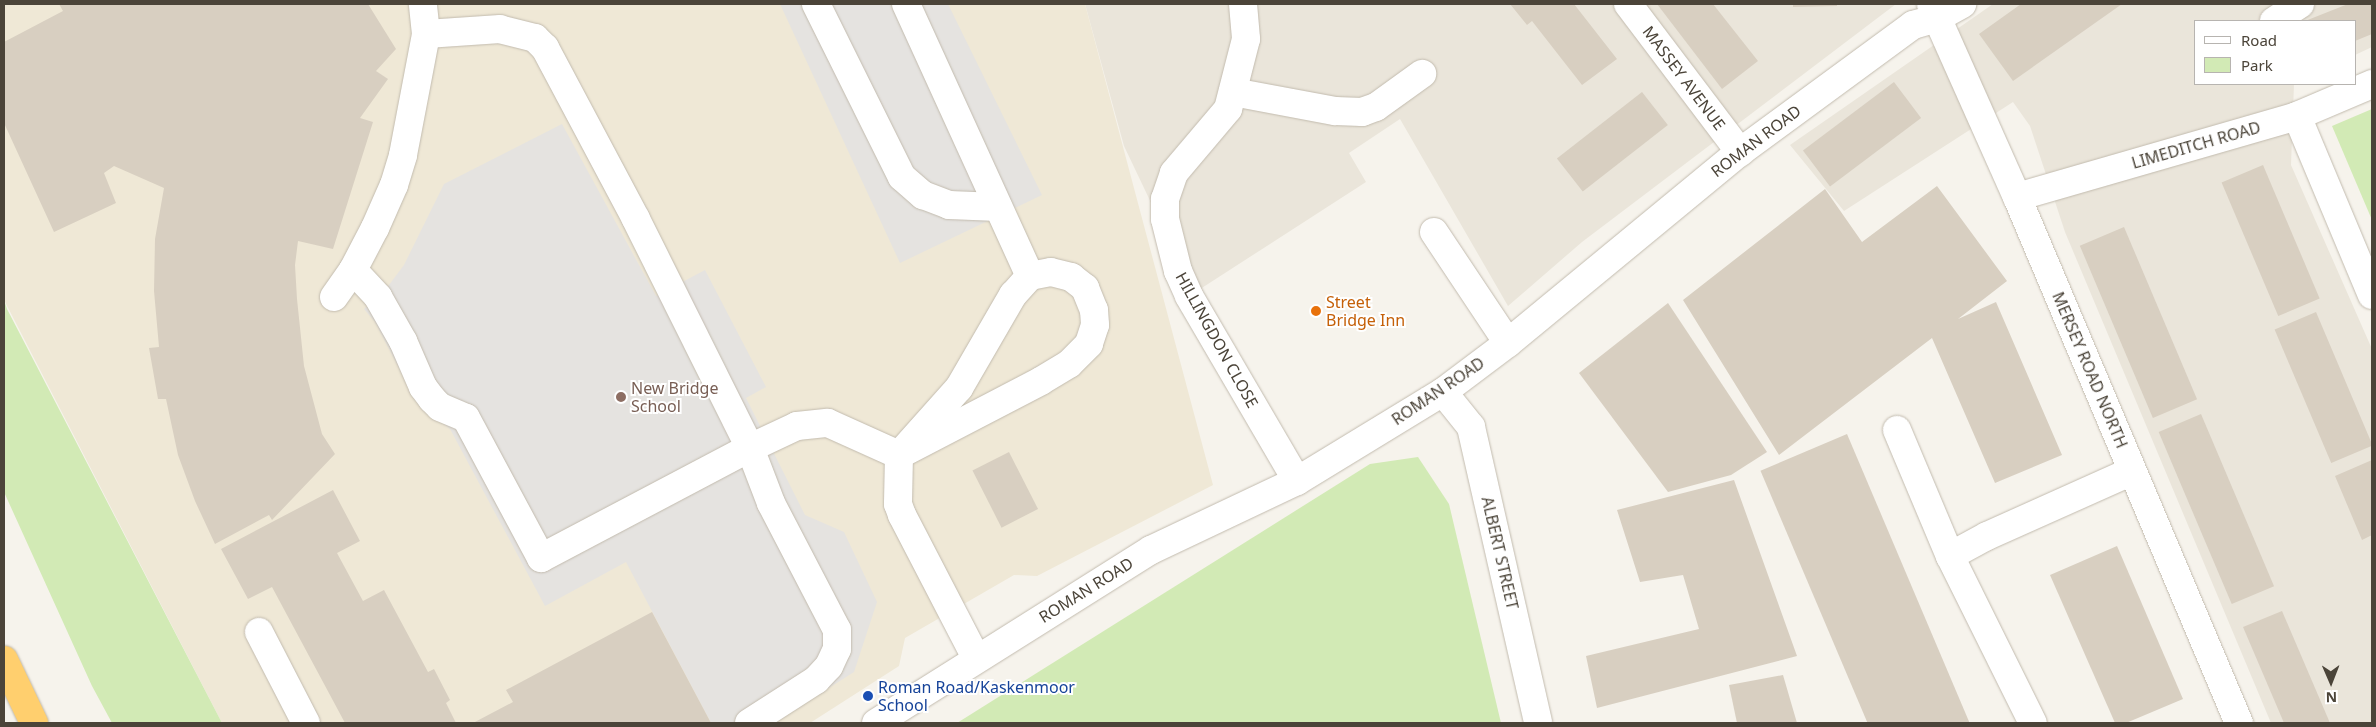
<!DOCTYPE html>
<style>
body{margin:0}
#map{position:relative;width:2376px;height:727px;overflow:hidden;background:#f6f3ec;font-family:"Noto Sans",sans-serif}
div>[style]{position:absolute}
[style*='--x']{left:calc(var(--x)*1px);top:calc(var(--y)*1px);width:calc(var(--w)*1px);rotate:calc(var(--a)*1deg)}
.residential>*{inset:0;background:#eae5da}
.education>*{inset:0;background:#efe8d6}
.green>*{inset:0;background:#d2eab5}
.parking>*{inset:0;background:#e5e3e0}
.building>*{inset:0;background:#d8cfc1;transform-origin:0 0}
.roads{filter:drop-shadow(0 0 1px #c2bbae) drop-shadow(0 0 1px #c2bbae)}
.minor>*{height:28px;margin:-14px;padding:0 14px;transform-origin:14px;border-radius:14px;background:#fff}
.highway>*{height:28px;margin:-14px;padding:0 14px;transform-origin:14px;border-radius:14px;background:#ffcf6e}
.dots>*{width:14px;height:14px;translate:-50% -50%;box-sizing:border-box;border:2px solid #fff;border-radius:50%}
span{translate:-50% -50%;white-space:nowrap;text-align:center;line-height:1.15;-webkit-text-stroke:4px #fff;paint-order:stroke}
.street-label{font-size:16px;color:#4b4439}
.food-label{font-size:16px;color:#c56008}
.left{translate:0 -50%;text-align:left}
.education-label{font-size:16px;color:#785e54}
.transit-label{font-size:16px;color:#164399}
.frame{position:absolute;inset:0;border:5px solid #4b4439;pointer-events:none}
.legend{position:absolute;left:2194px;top:20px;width:162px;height:65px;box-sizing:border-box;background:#fff;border:1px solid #b7b4b0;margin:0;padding:6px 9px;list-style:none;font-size:15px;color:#4b4439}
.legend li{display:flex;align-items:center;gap:10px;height:25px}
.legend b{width:25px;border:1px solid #b7b4b0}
.north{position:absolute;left:2306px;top:657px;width:50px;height:50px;-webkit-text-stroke:4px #fff;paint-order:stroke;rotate:179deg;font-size:14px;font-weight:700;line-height:20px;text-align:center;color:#4b4439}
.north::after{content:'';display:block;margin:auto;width:18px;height:22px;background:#4b4439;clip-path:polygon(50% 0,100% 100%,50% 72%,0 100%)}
</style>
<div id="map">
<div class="residential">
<i style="clip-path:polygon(1085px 4px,1896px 4px,1582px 242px,1508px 306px,1400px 119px,1349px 153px,1366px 182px,1194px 293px,1124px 146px)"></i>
<i style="clip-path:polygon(1993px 4px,2372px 4px,2372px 47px,2355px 55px,2355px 21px,2195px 21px,2195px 84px,2294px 84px,2291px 165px,2372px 349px,2372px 723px,2271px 723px,2065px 232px,2030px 126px,2013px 102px,1844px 211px,1790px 145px)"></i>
</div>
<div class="education">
<i style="clip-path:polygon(4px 4px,1085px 4px,1213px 485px,1037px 576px,1014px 575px,905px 638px,899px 666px,810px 723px,222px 723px,4px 300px)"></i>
</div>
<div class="green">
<i style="clip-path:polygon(2372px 109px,2372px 220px,2332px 126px)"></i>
<i style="clip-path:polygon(4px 300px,7px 309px,222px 723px,112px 723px,92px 686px,4px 492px)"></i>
<i style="clip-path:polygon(1418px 457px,1449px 504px,1501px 723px,957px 723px,1370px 464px)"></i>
</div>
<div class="parking">
<i style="clip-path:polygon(780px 4px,948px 4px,1042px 195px,900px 263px)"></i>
<i style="clip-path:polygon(562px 124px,656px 296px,705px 270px,766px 387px,746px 398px,805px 515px,844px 532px,877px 602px,854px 672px,774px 723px,711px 723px,626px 562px,545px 606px,450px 429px,416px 401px,375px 322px,364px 309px,386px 289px,404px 265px,444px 184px)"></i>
</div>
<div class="building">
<i style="clip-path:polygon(59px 4px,368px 4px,396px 49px,376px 71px,388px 79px,360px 118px,373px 122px,333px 249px,298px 241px,295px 265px,297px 299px,304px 366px,322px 434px,335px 454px,272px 520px,269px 515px,215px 544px,195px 501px,178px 455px,166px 399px,158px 399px,149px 348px,159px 347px,154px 291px,155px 239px,164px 188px,114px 166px,104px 173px,116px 203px,54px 232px,4px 123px,4px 42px,63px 11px)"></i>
<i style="clip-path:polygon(1510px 4px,1574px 4px,1617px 59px,1582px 85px,1532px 21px,1527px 25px)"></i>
<i style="clip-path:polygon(1657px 4px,1713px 4px,1758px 61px,1722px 89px)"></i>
<i style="clip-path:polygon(1793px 4px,1837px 4px,1837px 6px,1793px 7px)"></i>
<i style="clip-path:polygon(2021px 4px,2122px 4px,2013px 81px,1979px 34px)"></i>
<i style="clip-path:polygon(2348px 4px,2372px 4px,2372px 34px,2355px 41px,2355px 21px,2305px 21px)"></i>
<i style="left:1894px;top:82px;width:45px;height:114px;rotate:53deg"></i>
<i style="left:1642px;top:92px;width:42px;height:108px;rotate:52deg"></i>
<i style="left:2263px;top:165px;width:145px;height:45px;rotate:67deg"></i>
<i style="clip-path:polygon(1937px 186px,2007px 281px,1958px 319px,1996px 302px,2062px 455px,1995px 483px,1932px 338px,1779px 455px,1683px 300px,1825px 189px,1862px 242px)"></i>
<i style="left:2124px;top:227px;width:187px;height:48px;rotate:67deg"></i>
<i style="clip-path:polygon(1668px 303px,1767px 452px,1731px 475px,1668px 492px,1579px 373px)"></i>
<i style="left:2316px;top:312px;width:145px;height:45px;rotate:67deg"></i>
<i style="left:2201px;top:414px;width:187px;height:46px;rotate:67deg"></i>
<i style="left:1847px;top:434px;width:315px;height:94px;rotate:67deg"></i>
<i style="left:1009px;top:452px;width:64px;height:41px;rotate:63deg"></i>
<i style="clip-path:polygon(2372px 460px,2372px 535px,2362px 540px,2335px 476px)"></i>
<i style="clip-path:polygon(1734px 480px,1797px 656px,1597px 708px,1586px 656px,1699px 629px,1683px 575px,1640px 582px,1617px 510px)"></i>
<i style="clip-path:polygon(333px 490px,360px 541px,337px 553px,363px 601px,384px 590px,428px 672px,434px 669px,450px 700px,446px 703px,456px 723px,345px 723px,272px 587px,248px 599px,221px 549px)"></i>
<i style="clip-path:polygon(2117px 546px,2183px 699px,2126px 723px,2115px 723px,2050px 575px)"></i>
<i style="clip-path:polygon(2282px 611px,2330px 723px,2284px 723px,2243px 627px)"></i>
<i style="clip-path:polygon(652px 612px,711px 723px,473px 723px,513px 702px,506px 690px)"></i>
<i style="clip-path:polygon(1783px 675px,1797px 723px,1737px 723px,1729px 685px)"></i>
</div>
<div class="roads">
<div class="minor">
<i style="--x:816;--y:4;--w:193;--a:63.6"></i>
<i style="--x:902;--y:177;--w:28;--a:41"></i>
<i style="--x:923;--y:195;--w:28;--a:21"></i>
<i style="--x:949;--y:205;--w:49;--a:2.3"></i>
<i style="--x:906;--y:4;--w:299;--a:65.5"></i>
<i style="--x:1243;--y:4;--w:35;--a:85"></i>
<i style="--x:1246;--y:39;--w:72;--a:104.4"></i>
<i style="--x:1228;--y:109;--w:84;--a:130.2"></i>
<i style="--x:1174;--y:173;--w:28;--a:109"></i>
<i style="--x:1165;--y:199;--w:20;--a:90"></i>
<i style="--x:1165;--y:219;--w:54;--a:76"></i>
<i style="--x:1178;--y:271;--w:27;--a:66"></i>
<i style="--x:1189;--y:296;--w:214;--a:59.7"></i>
<i style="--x:1628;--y:4;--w:186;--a:52.9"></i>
<i style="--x:1931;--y:4;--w:211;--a:66"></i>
<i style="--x:2017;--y:197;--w:571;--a:67.12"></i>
<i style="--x:2274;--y:21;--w:31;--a:-33"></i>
<i style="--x:1233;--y:92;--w:104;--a:10.6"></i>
<i style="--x:1335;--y:111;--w:27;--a:2"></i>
<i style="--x:1362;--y:112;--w:15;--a:-20"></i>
<i style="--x:1376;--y:107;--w:57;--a:-35.7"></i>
<i style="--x:2297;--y:116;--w:194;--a:67.3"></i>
<i style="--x:2017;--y:197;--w:291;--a:-16.1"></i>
<i style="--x:2297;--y:116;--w:82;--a:-23.1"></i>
<i style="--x:1434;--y:232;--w:133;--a:56.3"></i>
<i style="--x:353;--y:270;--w:37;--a:47"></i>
<i style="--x:378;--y:297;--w:51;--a:60.4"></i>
<i style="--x:403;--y:341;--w:50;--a:66.5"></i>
<i style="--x:423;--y:387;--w:15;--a:53"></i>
<i style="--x:432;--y:399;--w:11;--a:45"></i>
<i style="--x:440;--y:407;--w:28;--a:23"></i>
<i style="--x:466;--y:418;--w:159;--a:61.8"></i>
<i style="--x:541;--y:558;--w:236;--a:-27.8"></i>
<i style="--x:750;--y:448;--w:256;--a:-116.5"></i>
<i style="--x:636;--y:219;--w:194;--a:-118"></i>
<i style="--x:545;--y:48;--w:14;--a:-135"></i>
<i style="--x:535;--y:38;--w:36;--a:-166"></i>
<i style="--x:500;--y:29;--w:74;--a:176.1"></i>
<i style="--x:334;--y:297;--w:33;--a:-55"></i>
<i style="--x:353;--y:270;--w:47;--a:-62.4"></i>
<i style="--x:375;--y:228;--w:47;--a:-66.2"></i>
<i style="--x:394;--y:185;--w:31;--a:-73"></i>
<i style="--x:403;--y:155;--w:123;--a:-79.2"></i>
<i style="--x:426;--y:34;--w:30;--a:-96"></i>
<i style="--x:1443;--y:392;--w:45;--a:51.3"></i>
<i style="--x:1471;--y:427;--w:303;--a:77.2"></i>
<i style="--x:1897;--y:430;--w:137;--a:67.2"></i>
<i style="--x:1950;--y:556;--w:186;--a:63.6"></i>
<i style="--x:1950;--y:556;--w:42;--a:-28.4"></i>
<i style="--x:1987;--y:536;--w:159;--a:-24.1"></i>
<i style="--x:259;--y:632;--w:102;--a:62.7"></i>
<i style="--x:749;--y:723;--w:80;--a:-32.7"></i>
<i style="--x:816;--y:680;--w:19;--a:-47"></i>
<i style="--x:829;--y:666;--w:19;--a:-65"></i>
<i style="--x:837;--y:649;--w:19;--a:-90"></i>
<i style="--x:837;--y:630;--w:143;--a:-117.5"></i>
<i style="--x:771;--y:503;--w:59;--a:-110.9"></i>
<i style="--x:750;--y:448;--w:52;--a:-25.1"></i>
<i style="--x:797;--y:426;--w:31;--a:-6"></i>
<i style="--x:828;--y:423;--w:78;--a:24.3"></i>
<i style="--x:899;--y:455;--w:90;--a:-48.2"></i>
<i style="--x:959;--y:388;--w:108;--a:-59.9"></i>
<i style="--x:1013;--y:295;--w:25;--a:-48"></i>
<i style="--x:1030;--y:276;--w:21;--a:-11"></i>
<i style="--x:1051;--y:272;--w:21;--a:14"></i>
<i style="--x:1071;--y:277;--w:18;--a:38"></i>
<i style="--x:1085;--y:288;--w:24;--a:68"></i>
<i style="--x:1094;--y:310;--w:15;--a:86"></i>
<i style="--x:1095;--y:325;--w:20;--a:108"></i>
<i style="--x:1089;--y:344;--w:28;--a:135"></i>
<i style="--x:1069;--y:364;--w:33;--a:149"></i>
<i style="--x:1041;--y:381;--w:160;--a:152.5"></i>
<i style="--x:899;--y:455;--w:49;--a:91.2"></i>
<i style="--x:898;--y:504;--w:12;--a:70"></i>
<i style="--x:902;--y:515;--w:161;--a:62.6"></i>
<i style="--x:876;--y:723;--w:325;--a:-32.2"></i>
<i style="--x:1151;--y:550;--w:161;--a:-25.3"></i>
<i style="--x:1297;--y:481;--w:171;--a:-31.4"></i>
<i style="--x:1443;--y:392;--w:81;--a:-37"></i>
<i style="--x:1508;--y:343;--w:301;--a:-39.5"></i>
<i style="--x:1740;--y:152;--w:215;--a:-36.3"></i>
<i style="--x:1913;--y:25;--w:25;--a:-16"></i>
<i style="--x:1937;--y:18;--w:29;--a:-29"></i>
</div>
<div class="highway">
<i style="--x:4;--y:660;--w:70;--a:64.5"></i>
</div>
</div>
<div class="dots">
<i style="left:1316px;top:311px;background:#e8710a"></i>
<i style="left:621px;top:397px;background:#8d6e63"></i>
<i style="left:868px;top:696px;background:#1a4fb4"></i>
</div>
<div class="street-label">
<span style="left:1684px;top:78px;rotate:53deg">MASSEY AVENUE</span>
<span style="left:1756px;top:141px;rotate:-37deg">ROMAN ROAD</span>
<span style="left:2196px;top:145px;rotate:-16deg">LIMEDITCH ROAD</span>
<span style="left:1217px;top:340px;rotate:61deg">HILLINGDON CLOSE</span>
<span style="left:2090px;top:370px;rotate:67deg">MERSEY ROAD NORTH</span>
<span style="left:1438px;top:391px;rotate:-34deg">ROMAN ROAD</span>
<span style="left:1500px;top:553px;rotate:77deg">ALBERT STREET</span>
<span style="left:1086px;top:590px;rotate:-32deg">ROMAN ROAD</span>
</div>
<div class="food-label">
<span class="left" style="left:1326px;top:311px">Street<br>Bridge Inn</span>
</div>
<div class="education-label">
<span class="left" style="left:631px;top:397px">New Bridge<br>School</span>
</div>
<div class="transit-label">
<span class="left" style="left:878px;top:696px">Roman Road/Kaskenmoor<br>School</span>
</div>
<div class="frame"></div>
<ul class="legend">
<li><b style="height:6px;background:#fff"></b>Road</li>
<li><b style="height:14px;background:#d2eab5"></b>Park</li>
</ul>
<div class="north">N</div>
</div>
